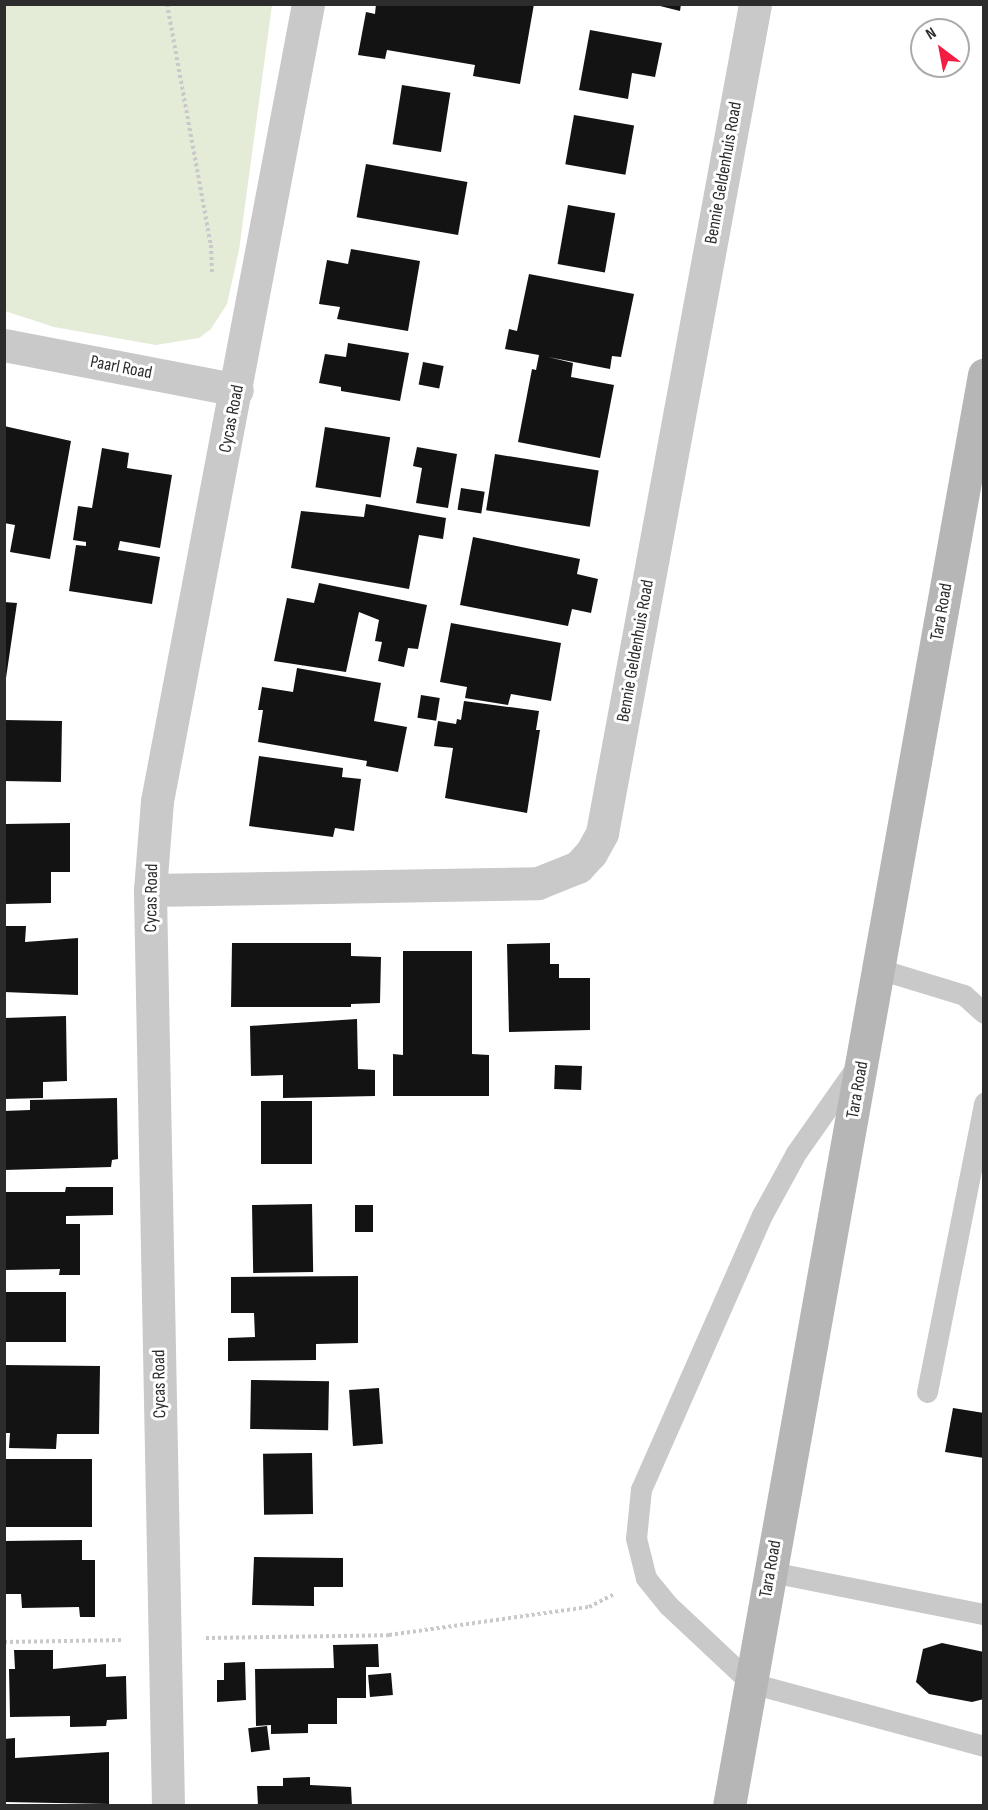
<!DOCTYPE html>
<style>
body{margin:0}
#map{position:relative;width:988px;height:1810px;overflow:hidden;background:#fff;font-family:"Sofia Sans Condensed",sans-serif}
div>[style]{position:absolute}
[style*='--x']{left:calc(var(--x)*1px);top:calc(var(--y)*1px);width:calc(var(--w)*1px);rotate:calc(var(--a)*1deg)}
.green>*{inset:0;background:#e4ebd7}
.building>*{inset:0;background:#131313;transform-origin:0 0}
.path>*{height:4px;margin-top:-2px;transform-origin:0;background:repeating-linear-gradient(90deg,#c9c9c9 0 3px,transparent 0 6px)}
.lane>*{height:21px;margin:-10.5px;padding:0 10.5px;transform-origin:10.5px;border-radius:10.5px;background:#c9c9c9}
.street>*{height:33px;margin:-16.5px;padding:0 16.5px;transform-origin:16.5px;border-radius:16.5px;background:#c9c9c9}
.secondary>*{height:33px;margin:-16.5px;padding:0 16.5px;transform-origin:16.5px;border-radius:16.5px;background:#b6b6b6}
span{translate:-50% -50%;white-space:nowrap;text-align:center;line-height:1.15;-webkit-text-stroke:6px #fff;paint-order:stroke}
.street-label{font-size:18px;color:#2c2c2c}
.frame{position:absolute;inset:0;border:6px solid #2c2c2c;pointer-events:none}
.north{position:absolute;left:910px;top:18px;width:60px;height:60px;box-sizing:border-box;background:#fff;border:2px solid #ababab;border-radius:50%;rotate:328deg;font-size:16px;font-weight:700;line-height:24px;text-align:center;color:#2c2c2c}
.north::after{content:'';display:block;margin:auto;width:21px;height:27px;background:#f31d43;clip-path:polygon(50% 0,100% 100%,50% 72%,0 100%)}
</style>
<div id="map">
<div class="green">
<i style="clip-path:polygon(5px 4px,272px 5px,239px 250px,227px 304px,211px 329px,199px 338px,156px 345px,54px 327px,5px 311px)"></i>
</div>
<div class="building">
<i style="clip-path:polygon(376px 4px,534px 4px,520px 84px,473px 76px,475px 65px,387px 50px,385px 59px,358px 55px,366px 12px,375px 14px)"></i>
<i style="clip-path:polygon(652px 4px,681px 4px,680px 11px)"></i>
<i style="clip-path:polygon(590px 30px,662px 43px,655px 77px,632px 73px,628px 99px,579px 90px)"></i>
<i style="left:402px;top:85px;width:49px;height:60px;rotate:9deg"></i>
<i style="left:574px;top:115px;width:61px;height:50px;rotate:10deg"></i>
<i style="left:366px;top:164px;width:103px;height:54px;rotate:10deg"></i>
<i style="left:568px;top:205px;width:48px;height:60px;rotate:10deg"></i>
<i style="clip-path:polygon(351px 249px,420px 261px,408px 331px,337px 319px,340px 307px,319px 304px,327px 260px,348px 264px)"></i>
<i style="clip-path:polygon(529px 274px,634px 294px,621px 357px,612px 356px,610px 369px,548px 357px,573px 363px,571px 377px,614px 385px,600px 458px,518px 442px,532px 369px,536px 370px,539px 355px,505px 349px,509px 329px,517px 331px)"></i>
<i style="clip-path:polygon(348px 343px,409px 353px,400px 401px,341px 391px,341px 387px,319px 383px,325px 354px,346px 357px)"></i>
<i style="left:423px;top:362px;width:21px;height:23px;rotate:11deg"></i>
<i style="clip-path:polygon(4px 426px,71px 441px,50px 559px,10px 552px,15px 525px,4px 523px)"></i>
<i style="left:325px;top:427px;width:66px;height:61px;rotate:9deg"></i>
<i style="clip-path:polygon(417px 447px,457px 454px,448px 508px,416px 503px,422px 468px,413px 466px)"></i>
<i style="clip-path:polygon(102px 448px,129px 453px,127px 468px,172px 475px,160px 548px,120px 541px,118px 550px,160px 557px,152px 604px,69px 591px,76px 545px,86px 546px,86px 542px,73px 540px,78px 506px,92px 508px)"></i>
<i style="left:495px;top:454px;width:105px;height:57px;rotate:9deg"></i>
<i style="left:461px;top:488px;width:24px;height:22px;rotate:9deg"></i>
<i style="clip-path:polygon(366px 504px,446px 518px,443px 539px,419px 535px,409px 589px,291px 568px,301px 511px,364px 517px)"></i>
<i style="clip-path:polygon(473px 537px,580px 559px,577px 574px,598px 579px,591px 613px,572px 609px,568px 626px,460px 605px)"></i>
<i style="clip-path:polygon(319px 583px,427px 605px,418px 649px,408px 648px,404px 667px,378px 661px,382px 642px,375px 641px,379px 620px,359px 612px,346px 672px,274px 661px,287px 598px,314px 603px)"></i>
<i style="clip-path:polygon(4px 602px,17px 603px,6px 678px,4px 678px)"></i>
<i style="clip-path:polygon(451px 623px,561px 643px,551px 701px,511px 694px,508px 705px,465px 698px,467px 687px,440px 682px)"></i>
<i style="clip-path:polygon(297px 668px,381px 683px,374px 721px,407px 727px,398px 772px,366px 766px,367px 761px,258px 742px,263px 710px,258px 710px,262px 687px,293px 692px)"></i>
<i style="left:421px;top:695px;width:19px;height:23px;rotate:9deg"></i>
<i style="clip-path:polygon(464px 701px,539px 711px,536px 730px,540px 730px,527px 813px,445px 798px,453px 748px,434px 746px,438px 721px,456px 724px,457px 719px,461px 720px)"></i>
<i style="left:4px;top:720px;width:58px;height:61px;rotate:1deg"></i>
<i style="clip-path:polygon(259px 756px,343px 768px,342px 777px,361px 779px,354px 831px,335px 828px,333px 837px,249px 826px)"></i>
<i style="clip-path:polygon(70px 823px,70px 872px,51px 872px,51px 903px,5px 904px,5px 824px)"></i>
<i style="clip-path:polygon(4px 926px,26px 926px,25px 942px,78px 938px,78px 995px,4px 992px)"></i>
<i style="clip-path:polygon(232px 943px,351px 943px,351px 956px,381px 957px,380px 1003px,351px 1004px,351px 1007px,231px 1007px)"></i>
<i style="clip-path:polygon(550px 943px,550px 964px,559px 964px,559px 978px,590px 978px,590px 1030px,509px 1032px,507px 944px)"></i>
<i style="clip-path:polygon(403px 951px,472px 951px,472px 1054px,489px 1055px,489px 1096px,393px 1096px,393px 1054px,403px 1055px)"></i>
<i style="clip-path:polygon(66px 1016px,67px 1081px,43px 1082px,43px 1098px,4px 1099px,4px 1018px)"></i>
<i style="clip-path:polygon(357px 1019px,358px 1069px,375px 1070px,375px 1096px,283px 1098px,283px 1075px,251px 1076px,250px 1026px)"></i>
<i style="left:555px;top:1065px;width:27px;height:24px;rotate:2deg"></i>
<i style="clip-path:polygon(117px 1098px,118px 1159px,112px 1160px,111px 1167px,4px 1170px,4px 1111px,30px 1110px,30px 1100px)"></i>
<i style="left:261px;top:1101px;width:51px;height:63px"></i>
<i style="clip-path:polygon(66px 1187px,113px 1187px,113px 1215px,66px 1216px,66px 1224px,80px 1224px,80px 1275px,59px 1275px,60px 1269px,4px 1270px,4px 1192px,65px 1192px)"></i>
<i style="left:312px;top:1204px;width:68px;height:60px;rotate:89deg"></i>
<i style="left:355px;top:1205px;width:18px;height:27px"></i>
<i style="clip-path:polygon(358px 1276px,358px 1343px,316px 1344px,316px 1360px,228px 1361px,228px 1338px,255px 1337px,254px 1313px,231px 1313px,231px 1277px)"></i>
<i style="left:66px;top:1292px;width:50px;height:62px;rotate:90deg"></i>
<i style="clip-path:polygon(4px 1365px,100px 1366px,99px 1434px,57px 1434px,56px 1449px,9px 1448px,10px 1433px,4px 1433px)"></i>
<i style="left:251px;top:1380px;width:78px;height:49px;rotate:1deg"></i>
<i style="left:379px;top:1388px;width:56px;height:30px;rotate:86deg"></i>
<i style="clip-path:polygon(953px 1408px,984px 1413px,984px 1458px,945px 1452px)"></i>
<i style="left:312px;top:1453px;width:61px;height:49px;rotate:89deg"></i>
<i style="left:4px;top:1459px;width:88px;height:68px"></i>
<i style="clip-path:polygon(82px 1540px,82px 1560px,95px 1560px,95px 1617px,80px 1617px,79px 1607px,22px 1608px,21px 1594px,4px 1594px,4px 1541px)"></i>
<i style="clip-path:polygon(254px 1557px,343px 1558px,343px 1587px,314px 1587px,314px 1606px,252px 1605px)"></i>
<i style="clip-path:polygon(942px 1643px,984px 1652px,984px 1699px,972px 1702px,929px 1694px,916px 1682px,923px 1649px)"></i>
<i style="clip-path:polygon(378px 1644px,379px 1667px,366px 1667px,366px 1698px,337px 1698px,337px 1724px,308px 1724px,308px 1733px,271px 1734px,271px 1725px,256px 1726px,255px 1669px,334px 1668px,333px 1645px)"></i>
<i style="clip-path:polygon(14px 1650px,53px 1650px,53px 1669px,106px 1664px,106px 1677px,126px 1676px,127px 1719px,107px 1720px,106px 1726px,70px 1727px,70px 1716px,10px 1717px,9px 1669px,15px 1669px)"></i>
<i style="clip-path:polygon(245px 1662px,246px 1700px,217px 1702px,217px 1680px,224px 1680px,224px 1663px)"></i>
<i style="left:391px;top:1673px;width:22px;height:23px;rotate:85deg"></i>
<i style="left:267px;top:1726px;width:24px;height:19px;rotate:83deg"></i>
<i style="clip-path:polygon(15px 1738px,15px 1758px,109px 1752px,109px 1804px,4px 1802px,4px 1739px)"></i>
<i style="clip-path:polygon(310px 1777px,310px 1785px,351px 1787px,352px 1806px,258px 1806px,257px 1786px,283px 1786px,283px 1778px)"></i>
</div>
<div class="path">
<i style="--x:167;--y:4;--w:245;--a:79.7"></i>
<i style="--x:211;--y:245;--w:28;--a:88"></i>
<i style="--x:206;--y:1638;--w:183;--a:-0.9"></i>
<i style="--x:389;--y:1635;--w:202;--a:-8"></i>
<i style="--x:589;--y:1607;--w:28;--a:-27"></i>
<i style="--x:4;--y:1642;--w:120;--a:-1"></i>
</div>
<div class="lane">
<i style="--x:879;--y:969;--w:89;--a:17"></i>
<i style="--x:964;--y:995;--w:27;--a:42"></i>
<i style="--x:855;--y:1069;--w:103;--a:125.1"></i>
<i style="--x:796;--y:1153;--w:71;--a:118.7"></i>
<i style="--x:762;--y:1215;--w:300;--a:113.8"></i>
<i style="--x:641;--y:1489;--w:49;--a:95.8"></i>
<i style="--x:636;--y:1538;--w:41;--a:76"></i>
<i style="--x:646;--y:1578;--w:36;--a:51"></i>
<i style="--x:669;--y:1606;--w:112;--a:43.2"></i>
<i style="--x:751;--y:1683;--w:241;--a:15.1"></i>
<i style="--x:927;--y:1392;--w:295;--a:-78.8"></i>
<i style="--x:771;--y:1572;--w:217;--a:11.2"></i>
</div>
<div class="street">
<i style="--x:4;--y:345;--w:237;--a:10.9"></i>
<i style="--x:150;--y:890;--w:388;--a:-1"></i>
<i style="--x:538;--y:883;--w:43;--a:-21.8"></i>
<i style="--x:578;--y:867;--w:19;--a:-47"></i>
<i style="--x:591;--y:853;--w:23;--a:-61"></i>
<i style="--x:602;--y:833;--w:843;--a:-79.54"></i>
<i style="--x:168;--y:1806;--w:916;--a:-91.13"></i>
<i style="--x:150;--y:890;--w:89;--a:-85.5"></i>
<i style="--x:157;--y:801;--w:811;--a:-79.27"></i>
</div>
<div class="secondary">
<i style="--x:729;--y:1806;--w:1454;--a:-79.9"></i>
</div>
<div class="street-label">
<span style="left:724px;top:173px;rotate:-80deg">Bennie Geldenhuis Road</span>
<span style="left:121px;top:368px;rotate:11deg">Paarl Road</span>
<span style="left:232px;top:419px;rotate:-79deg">Cycas Road</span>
<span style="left:942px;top:612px;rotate:-80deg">Tara Road</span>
<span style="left:636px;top:651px;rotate:-80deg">Bennie Geldenhuis Road</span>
<span style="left:152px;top:898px;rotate:-89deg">Cycas Road</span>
<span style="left:858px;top:1090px;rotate:-80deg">Tara Road</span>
<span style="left:160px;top:1384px;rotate:-91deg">Cycas Road</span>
<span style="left:771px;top:1569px;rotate:-80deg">Tara Road</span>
</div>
<div class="frame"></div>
<div class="north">N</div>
</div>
